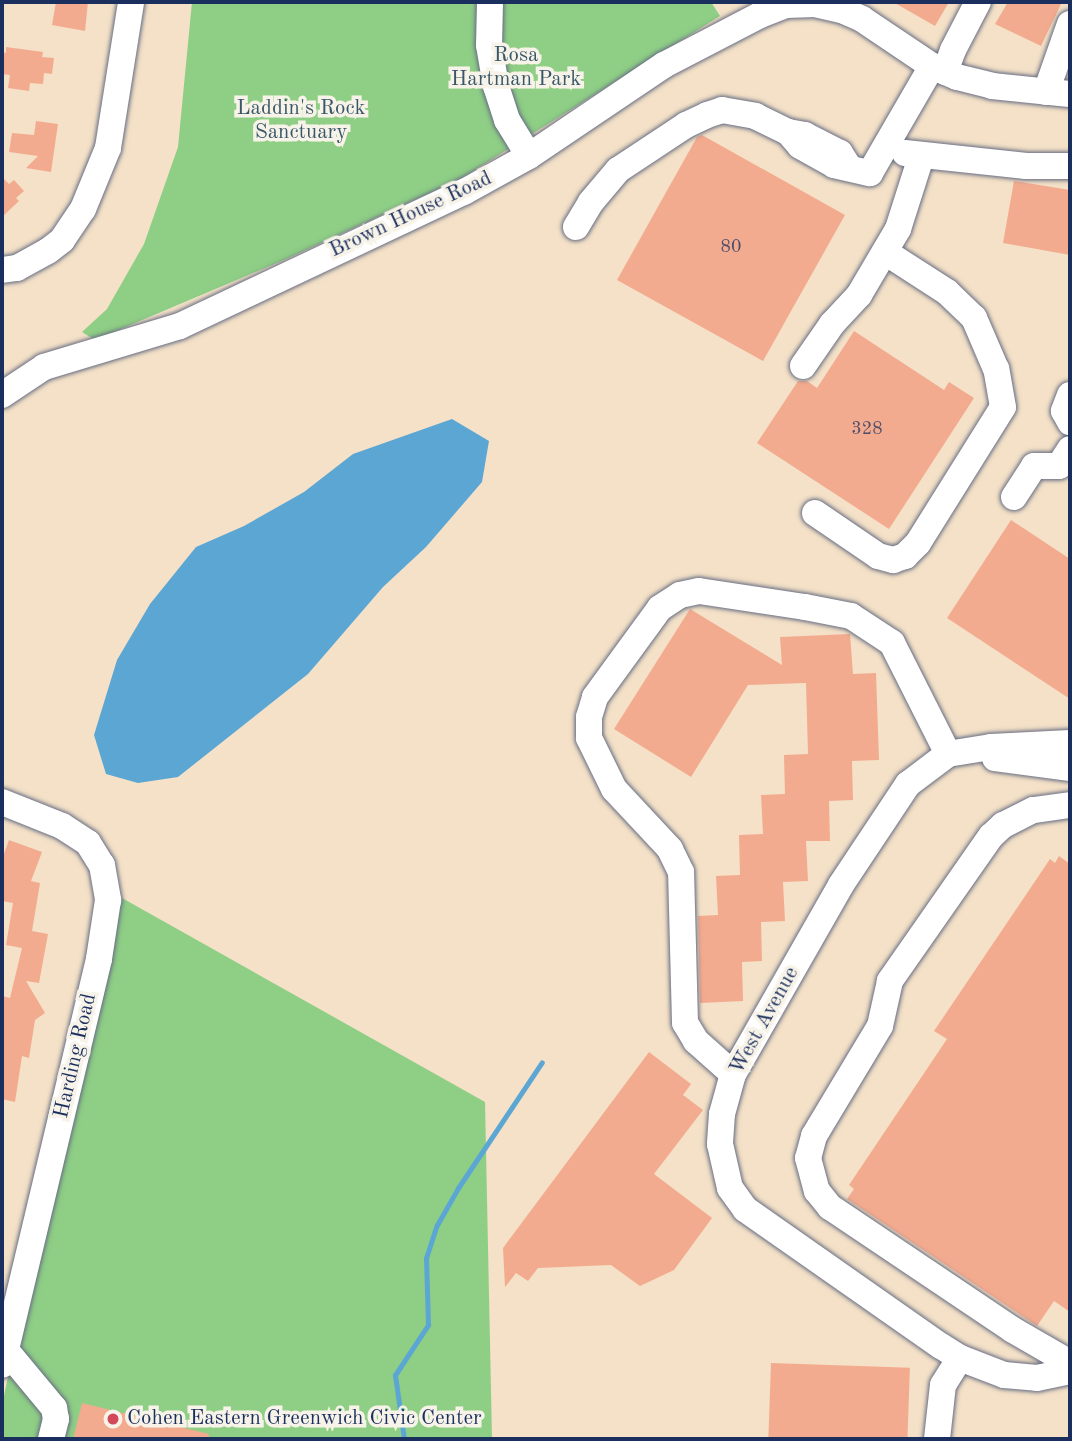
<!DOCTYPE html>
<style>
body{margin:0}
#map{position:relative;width:1072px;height:1441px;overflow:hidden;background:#f4e1c7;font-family:"Old Standard TT",serif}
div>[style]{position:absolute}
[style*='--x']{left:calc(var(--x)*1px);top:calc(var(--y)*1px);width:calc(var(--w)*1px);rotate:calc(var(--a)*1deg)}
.green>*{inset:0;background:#8ece85}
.water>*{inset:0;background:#5ca6d4}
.stream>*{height:5px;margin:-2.5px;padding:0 2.5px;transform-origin:2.5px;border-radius:2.5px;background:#5ca6d4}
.building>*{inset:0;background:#f3ab8f;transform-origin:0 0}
.roads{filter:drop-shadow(0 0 2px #676d83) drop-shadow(0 0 2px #676d83)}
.minor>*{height:26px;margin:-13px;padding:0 13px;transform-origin:13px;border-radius:13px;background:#fff}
.dots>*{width:19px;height:19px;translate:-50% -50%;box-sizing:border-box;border:4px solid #f7f3e8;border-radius:50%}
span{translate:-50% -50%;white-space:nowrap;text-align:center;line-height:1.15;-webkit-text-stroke:7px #f7f3e8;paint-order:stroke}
.number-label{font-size:18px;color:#514e6a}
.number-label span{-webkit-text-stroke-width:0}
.park-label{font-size:21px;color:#385768}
.street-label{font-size:21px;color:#1b2f5e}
.poi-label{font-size:21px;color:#1b2f5e}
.left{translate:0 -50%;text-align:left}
.frame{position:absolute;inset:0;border:4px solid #1b2f5e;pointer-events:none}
</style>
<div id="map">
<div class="green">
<i style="clip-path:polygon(192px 2px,711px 2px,720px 16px,462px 178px,284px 260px,95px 340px,82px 332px,107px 309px,144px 244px,178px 147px)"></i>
<i style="clip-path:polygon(122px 898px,485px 1102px,492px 1439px,2px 1439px,2px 1405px,17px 1335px)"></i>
</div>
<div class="water">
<i style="clip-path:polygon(452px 419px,489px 441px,482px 482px,426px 547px,383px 587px,308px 674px,178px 777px,138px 783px,106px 774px,94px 735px,117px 660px,150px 604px,196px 547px,244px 526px,304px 492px,353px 454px)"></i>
</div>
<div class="stream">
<i style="--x:404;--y:1439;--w:65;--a:-98"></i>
<i style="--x:395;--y:1375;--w:60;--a:-56.6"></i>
<i style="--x:428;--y:1325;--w:67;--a:-91.7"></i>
<i style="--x:426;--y:1258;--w:35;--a:-72"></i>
<i style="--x:437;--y:1225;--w:43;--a:-60.4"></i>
<i style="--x:458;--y:1188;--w:151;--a:-56.3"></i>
</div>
<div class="building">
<i style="clip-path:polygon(56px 2px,88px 2px,85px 31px,52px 25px)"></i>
<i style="clip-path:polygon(893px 2px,949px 2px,935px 26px)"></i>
<i style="clip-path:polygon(1008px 2px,1062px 2px,1041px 46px,995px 24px)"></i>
<i style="clip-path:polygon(6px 47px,43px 52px,42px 57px,54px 58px,52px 74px,44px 73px,43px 84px,30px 83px,29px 91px,8px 88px,10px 75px,2px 74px,2px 52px,6px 53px)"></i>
<i style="clip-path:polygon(36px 121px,58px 124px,51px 172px,26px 168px,38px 156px,9px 152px,12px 133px,34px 135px)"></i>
<i style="clip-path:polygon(702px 135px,845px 215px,763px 361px,617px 280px,697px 137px)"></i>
<i style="clip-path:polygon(2px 177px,9px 184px,14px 180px,24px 191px,16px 198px,19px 201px,2px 217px)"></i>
<i style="clip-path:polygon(1014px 181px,1070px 190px,1070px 255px,1003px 243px)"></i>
<i style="clip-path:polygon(854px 331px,944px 390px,949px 382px,974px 398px,889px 529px,757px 443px,798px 381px,807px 381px,817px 388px)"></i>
<i style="clip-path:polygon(1011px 520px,1070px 559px,1070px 699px,947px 618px)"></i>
<i style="clip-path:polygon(690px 609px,782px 665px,780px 637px,850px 634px,853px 674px,876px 673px,879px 760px,852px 761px,853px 800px,829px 801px,830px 841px,806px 841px,808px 881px,783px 882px,785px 921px,761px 922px,762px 961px,742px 962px,743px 1001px,700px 1003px,698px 916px,718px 915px,716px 876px,740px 875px,739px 835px,763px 834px,761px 795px,785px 794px,784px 755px,808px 754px,806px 683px,748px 685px,691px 777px,614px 729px)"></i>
<i style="clip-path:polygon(9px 840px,42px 852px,31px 881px,40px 883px,32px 931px,48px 934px,39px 983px,26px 981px,45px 1013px,35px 1020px,29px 1058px,22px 1056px,15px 1102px,2px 1099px,2px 996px,10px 998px,22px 948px,6px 945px,13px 903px,2px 901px,2px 859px)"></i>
<i style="clip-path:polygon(1059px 856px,1070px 864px,1070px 1312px,1054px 1301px,1037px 1326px,847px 1199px,854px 1189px,849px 1185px,947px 1039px,934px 1031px,1050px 859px,1055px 863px)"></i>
<i style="clip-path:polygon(649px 1052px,691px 1084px,683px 1095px,703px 1110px,654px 1174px,712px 1218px,674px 1270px,640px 1286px,611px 1265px,538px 1268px,528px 1281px,516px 1273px,505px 1287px,503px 1248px)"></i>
<i style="left:771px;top:1363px;width:139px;height:76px;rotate:2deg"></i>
<i style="clip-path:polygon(82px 1403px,209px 1434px,208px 1439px,73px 1439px)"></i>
</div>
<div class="roads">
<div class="minor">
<i style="--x:490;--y:2;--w:43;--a:91.3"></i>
<i style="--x:489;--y:45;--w:42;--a:80.3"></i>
<i style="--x:496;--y:86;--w:36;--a:72"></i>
<i style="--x:507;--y:120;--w:42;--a:58.6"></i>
<i style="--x:945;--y:72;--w:23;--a:-70"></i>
<i style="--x:953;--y:50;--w:54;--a:-62.5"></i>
<i style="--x:1046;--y:92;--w:72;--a:-70.6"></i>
<i style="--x:905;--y:153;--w:122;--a:6.1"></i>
<i style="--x:1026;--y:166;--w:44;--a:0"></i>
<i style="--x:849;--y:167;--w:17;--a:-123"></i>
<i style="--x:840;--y:153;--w:39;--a:-153"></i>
<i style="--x:805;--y:135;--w:17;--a:-170"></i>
<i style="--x:788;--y:132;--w:18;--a:49"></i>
<i style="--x:800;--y:146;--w:39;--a:29"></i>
<i style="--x:834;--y:165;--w:37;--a:13"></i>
<i style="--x:870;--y:173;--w:124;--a:-59.9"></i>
<i style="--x:576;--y:227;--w:29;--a:-59"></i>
<i style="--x:591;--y:202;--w:42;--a:-49.8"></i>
<i style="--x:618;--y:170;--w:82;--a:-33.5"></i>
<i style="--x:686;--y:125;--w:23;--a:-25"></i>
<i style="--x:707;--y:115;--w:16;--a:-18"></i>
<i style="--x:722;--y:110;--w:34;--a:10"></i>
<i style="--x:755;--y:116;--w:37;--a:26"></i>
<i style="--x:2;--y:270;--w:15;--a:-8"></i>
<i style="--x:17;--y:268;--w:35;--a:-29"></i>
<i style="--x:48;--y:251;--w:18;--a:-38"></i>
<i style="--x:62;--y:240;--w:37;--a:-56"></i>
<i style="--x:83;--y:209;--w:66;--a:-67.7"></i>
<i style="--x:108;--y:148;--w:148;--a:-81"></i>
<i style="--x:803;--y:366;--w:51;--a:-55.4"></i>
<i style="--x:832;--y:324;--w:40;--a:-47"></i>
<i style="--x:859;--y:295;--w:77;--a:-59.4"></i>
<i style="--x:898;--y:229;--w:76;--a:-72.3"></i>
<i style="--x:2;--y:395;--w:50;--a:-33.7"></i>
<i style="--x:44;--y:367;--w:142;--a:-16.8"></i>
<i style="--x:180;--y:326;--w:314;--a:-25.3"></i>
<i style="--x:464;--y:192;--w:74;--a:-29"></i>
<i style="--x:529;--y:156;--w:163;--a:-34"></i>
<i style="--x:664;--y:65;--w:108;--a:-27.5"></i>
<i style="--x:760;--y:15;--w:28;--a:-21"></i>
<i style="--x:786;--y:5;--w:29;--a:-2"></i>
<i style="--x:815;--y:4;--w:28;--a:13"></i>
<i style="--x:842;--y:10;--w:22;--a:24"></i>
<i style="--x:862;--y:19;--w:84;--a:33.9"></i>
<i style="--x:932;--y:66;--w:27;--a:24"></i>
<i style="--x:957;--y:77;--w:36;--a:14"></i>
<i style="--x:992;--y:86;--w:78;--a:5.9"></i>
<i style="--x:1070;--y:395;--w:17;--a:111"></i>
<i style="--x:1064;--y:411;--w:13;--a:61"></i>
<i style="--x:1014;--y:497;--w:37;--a:-57"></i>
<i style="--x:1034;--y:466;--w:25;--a:0"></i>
<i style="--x:1059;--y:466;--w:20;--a:-57"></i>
<i style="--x:815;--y:513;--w:76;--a:34.3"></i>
<i style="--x:878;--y:556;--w:16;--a:15"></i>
<i style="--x:893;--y:560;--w:13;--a:-18"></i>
<i style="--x:905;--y:556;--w:18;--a:-45"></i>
<i style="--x:918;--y:543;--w:160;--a:-58"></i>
<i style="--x:1003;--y:407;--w:39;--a:-100"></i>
<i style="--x:996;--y:369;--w:56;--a:-113.3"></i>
<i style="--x:974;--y:318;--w:37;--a:-136"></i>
<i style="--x:947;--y:292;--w:74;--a:-147.2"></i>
<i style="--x:1070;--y:743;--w:79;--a:177.1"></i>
<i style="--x:991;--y:747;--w:44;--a:170.8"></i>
<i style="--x:948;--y:754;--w:50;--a:143.1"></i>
<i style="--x:908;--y:784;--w:121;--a:123.6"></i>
<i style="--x:841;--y:885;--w:218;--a:119.7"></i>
<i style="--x:733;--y:1074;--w:41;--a:105.4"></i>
<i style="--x:722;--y:1114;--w:30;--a:94"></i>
<i style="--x:720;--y:1144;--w:45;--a:77.2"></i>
<i style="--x:730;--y:1188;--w:26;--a:54"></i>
<i style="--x:745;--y:1209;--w:239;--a:35"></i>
<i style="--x:941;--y:1346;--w:22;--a:32"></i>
<i style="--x:960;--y:1358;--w:47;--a:21.1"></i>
<i style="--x:1004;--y:1375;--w:33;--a:5"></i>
<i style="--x:1037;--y:1378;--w:34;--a:-12"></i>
<i style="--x:995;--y:758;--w:76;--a:7.6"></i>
<i style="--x:2;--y:802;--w:65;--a:21.8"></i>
<i style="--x:62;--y:826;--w:31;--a:33"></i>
<i style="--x:88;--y:843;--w:26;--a:58"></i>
<i style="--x:102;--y:865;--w:36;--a:80"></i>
<i style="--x:108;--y:900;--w:60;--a:98.7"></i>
<i style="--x:99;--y:959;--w:417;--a:103.4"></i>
<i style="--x:1070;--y:805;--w:37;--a:172"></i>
<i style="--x:1033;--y:810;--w:34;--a:153"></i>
<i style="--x:1003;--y:825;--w:16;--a:137"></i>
<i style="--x:991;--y:836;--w:177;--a:124.9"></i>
<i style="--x:890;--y:981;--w:46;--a:102.5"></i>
<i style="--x:880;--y:1026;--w:128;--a:121"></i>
<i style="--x:814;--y:1136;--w:23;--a:105"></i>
<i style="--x:808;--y:1158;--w:34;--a:75"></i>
<i style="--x:817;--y:1191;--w:21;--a:51"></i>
<i style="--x:830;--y:1207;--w:220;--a:33.9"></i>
<i style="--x:1013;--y:1330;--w:66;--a:30.1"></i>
<i style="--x:733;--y:1074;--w:50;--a:-138.3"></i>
<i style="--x:696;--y:1041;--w:21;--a:-121"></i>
<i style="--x:685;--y:1023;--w:151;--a:-91.5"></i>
<i style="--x:681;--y:872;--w:25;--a:-116"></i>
<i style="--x:670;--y:849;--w:82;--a:-133"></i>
<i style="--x:614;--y:789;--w:57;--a:-116.1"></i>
<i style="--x:589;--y:738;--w:21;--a:-90"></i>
<i style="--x:589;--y:717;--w:21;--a:-73"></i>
<i style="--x:595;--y:697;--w:110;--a:-53.9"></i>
<i style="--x:660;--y:608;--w:24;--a:-33"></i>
<i style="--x:680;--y:595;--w:19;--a:-12"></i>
<i style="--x:699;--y:591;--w:107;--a:8.6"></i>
<i style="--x:805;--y:607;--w:47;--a:11.1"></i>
<i style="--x:851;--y:616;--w:49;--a:33.4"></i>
<i style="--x:892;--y:643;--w:124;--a:63.2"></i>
<i style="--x:5;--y:1349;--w:77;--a:50.3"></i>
<i style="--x:54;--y:1408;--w:11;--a:80"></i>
<i style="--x:56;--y:1419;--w:21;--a:104"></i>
<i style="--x:937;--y:1439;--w:54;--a:-83.7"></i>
<i style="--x:943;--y:1385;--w:32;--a:-58"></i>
</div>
</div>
<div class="dots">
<i style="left:113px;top:1419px;background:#d1495b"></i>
</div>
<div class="number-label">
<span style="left:731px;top:247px">80</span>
<span style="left:867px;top:429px">328</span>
</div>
<div class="park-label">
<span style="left:516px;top:68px">Rosa<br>Hartman Park</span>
<span style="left:301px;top:121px">Laddin's Rock<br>Sanctuary</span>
</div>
<div class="street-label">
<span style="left:411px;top:215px;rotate:-25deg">Brown House Road</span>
<span style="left:765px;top:1021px;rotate:-61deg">West Avenue</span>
<span style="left:76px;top:1056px;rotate:-77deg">Harding Road</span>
</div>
<div class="poi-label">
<span class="left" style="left:127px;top:1419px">Cohen Eastern Greenwich Civic Center</span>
</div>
<div class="frame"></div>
</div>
